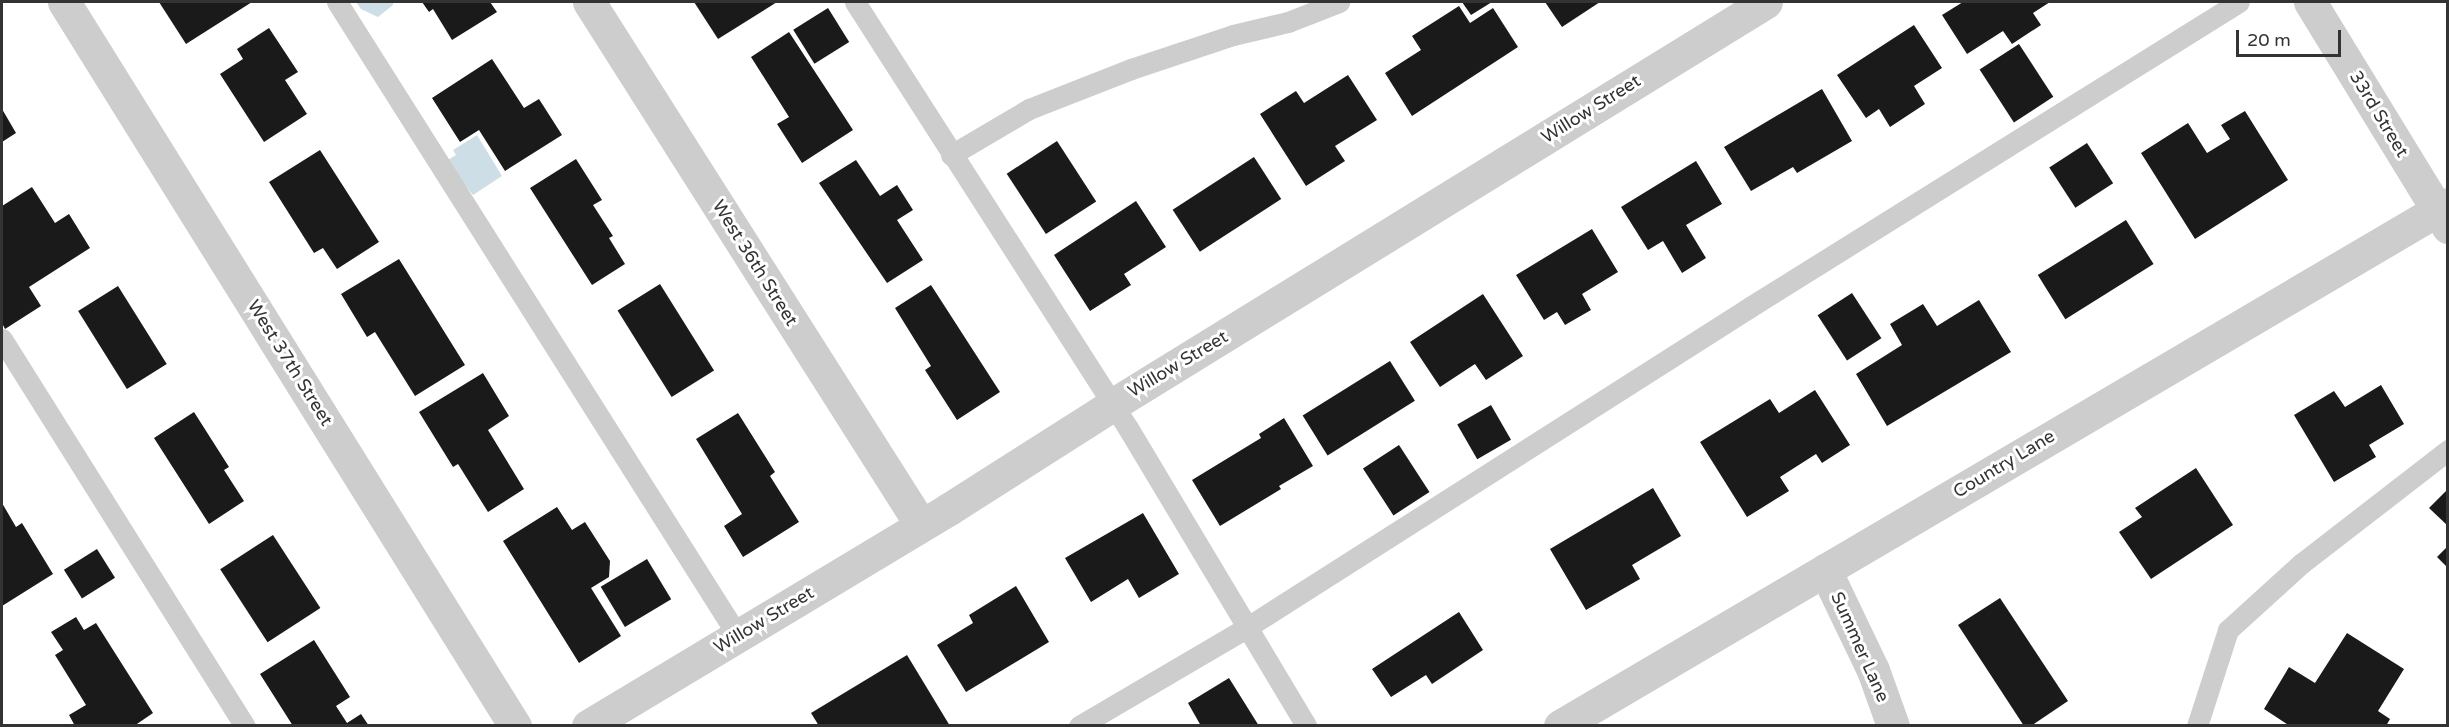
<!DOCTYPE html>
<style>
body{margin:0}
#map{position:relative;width:2449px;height:727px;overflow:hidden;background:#fff;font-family:"Varela Round",sans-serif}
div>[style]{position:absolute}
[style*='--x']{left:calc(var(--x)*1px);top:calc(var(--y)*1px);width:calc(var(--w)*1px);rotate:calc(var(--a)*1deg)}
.water>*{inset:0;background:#cddee6}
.building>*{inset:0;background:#1a1a1a;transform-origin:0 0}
.service>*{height:21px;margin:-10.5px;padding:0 10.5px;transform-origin:10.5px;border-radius:10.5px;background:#cdcdcd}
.minor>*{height:33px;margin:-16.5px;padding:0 16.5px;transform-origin:16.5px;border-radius:16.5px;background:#cdcdcd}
.tertiary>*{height:33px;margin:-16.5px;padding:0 16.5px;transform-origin:16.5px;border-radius:16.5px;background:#cdcdcd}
span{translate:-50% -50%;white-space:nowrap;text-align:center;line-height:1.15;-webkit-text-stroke:6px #fff;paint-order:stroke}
.street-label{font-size:18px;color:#333}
.frame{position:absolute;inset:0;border:3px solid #333;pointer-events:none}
.scale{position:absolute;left:2236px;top:30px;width:105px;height:27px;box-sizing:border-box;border:3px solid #333;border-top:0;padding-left:8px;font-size:18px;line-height:21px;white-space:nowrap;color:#333;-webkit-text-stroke:4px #fff;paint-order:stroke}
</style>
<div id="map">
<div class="water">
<i style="clip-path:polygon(356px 2px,393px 2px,393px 5px,378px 17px,361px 9px)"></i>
<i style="clip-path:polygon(477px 135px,502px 176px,473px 195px,446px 161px,456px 155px,453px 150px)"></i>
</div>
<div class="building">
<i style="clip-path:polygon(159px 2px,252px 2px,186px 44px)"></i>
<i style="clip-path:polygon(422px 2px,490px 2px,497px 12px,452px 40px,433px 9px,429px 12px)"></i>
<i style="clip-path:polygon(694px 2px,777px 2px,718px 39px)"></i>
<i style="clip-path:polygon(1462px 2px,1492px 2px,1471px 15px)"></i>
<i style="clip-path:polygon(1545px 2px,1600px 2px,1562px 27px)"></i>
<i style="clip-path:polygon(1963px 2px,2050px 2px,2033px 13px,2041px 25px,2012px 44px,2003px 31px,1967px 54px,1942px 15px)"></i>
<i style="clip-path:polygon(1459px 6px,1470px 23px,1493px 8px,1518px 47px,1412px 116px,1385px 73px,1421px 50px,1412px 36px)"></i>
<i style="left:828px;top:8px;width:40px;height:41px;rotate:58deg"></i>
<i style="clip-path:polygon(1914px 25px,1942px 68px,1914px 86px,1925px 104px,1890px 127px,1879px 109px,1866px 118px,1837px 75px)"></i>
<i style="clip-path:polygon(269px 28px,298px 72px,285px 80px,307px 114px,264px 142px,220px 74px,243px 59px,237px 49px)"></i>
<i style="clip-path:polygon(789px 32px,853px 130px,802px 163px,777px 124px,789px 117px,751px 57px)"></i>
<i style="left:2019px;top:44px;width:63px;height:47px;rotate:57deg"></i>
<i style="clip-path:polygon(492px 59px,524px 108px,539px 99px,562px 135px,505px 171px,479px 130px,460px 142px,432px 98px)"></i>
<i style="clip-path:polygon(1348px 75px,1377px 120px,1335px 146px,1345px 161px,1306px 186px,1260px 114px,1296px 91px,1304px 103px)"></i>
<i style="clip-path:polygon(1822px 89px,1852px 141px,1797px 173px,1793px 167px,1751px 191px,1724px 147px)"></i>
<i style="clip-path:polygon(2px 109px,16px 133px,2px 142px)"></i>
<i style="clip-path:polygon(2245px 111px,2288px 180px,2195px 239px,2141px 153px,2188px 123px,2207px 153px,2230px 139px,2221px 125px)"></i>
<i style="left:1057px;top:141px;width:72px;height:60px;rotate:57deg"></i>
<i style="left:2087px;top:143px;width:48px;height:45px;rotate:57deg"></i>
<i style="clip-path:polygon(320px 150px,379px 242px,337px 269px,323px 248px,314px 253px,269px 182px)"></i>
<i style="left:1254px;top:157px;width:50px;height:97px;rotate:57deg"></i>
<i style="clip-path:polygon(576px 159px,602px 200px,593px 205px,613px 236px,609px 238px,625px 264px,592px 285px,530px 188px)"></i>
<i style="clip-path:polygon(856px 160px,880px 196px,897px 185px,913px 210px,897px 220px,923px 260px,887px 283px,819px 183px)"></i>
<i style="clip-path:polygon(1696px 161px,1722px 204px,1686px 225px,1706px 258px,1682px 273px,1663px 241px,1648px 250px,1621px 207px)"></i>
<i style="clip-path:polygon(32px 187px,55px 223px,69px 214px,90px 248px,29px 287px,41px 306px,5px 329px,2px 323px,2px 206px)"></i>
<i style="clip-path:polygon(1136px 201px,1166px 247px,1124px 274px,1131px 285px,1090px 311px,1054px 255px)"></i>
<i style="left:2126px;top:220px;width:52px;height:104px;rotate:58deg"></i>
<i style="clip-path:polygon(1592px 229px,1618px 272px,1582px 294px,1591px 310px,1565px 325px,1557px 312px,1544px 320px,1516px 275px)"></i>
<i style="clip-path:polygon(399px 259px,465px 365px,415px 396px,375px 332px,367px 337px,341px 294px)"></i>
<i style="left:660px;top:284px;width:102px;height:50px;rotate:58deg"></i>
<i style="clip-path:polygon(931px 285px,1000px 392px,957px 420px,925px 370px,931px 366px,895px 308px)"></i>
<i style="left:118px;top:286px;width:92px;height:47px;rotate:58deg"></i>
<i style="left:1852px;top:293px;width:54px;height:41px;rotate:57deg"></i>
<i style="clip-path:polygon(1483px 294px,1523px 356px,1486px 380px,1475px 364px,1440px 387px,1410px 342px)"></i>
<i style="clip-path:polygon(1979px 300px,2011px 352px,1887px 426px,1856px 374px,1902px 345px,1890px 324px,1923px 304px,1937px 326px)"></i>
<i style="left:1390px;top:361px;width:47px;height:103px;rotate:58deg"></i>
<i style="clip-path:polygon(483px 373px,509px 416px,488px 430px,524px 489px,488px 512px,458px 464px,453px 467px,419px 412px)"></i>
<i style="clip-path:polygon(2381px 385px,2404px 424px,2369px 445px,2376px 457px,2334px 482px,2294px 415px,2334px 391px,2345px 407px)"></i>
<i style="clip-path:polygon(1815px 390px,1850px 445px,1822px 463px,1816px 454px,1780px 477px,1789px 491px,1747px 517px,1700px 442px,1770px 399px,1779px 413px)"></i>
<i style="left:1491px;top:405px;width:40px;height:39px;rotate:60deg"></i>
<i style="clip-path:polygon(194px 412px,229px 467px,224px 470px,244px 501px,209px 524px,154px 438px)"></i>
<i style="clip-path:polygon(738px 413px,775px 472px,770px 476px,799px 522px,743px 557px,724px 526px,742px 514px,696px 439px)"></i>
<i style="clip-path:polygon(1284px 418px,1313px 466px,1279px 486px,1281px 489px,1220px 526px,1192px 480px,1261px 438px,1259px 434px)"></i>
<i style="left:1399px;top:445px;width:56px;height:43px;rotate:57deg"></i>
<i style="clip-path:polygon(2196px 468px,2233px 525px,2151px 579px,2119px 532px,2142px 517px,2135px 508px)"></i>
<i style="clip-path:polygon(1653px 488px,1681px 536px,1632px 565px,1640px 579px,1586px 610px,1550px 549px)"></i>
<i style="clip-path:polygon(2448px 489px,2448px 526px,2429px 508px)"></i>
<i style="clip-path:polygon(2px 503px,16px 527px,22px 523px,53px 574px,2px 606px)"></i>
<i style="clip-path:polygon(557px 507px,572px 530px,585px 522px,610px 561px,609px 577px,591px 588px,621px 636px,579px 663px,503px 541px)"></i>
<i style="clip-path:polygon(1143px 513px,1179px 574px,1139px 598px,1128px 579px,1091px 602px,1065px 558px)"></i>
<i style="left:273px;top:535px;width:87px;height:63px;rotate:57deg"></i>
<i style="clip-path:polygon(2448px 546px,2448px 568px,2437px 557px)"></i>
<i style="left:97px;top:549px;width:34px;height:39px;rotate:58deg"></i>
<i style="left:647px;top:559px;width:47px;height:54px;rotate:59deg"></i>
<i style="clip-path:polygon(1016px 586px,1049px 642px,966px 692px,937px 645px,973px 623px,969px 615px)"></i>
<i style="clip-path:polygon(2000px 598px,2068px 701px,2031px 726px,2024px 726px,1958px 625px)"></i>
<i style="clip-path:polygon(1459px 612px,1483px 650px,1432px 684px,1426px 675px,1391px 697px,1372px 669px)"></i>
<i style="clip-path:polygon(76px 617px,84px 630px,96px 623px,153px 713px,134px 726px,75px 726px,69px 715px,86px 705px,55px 655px,63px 650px,51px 632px)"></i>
<i style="clip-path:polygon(2347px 633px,2404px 669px,2378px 711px,2390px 719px,2386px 726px,2290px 726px,2264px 709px,2289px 667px,2315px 683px)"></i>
<i style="clip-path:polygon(314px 640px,350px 697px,336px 706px,347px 723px,361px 714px,369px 726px,293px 726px,260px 674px)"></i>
<i style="clip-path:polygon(907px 655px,950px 726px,819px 726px,811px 713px)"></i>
<i style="clip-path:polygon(1229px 678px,1259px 726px,1201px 726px,1188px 703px)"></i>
</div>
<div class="service">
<i style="--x:337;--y:2;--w:750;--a:57.69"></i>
<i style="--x:855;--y:2;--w:506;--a:57.35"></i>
<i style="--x:1128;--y:428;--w:347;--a:59.1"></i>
<i style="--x:951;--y:155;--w:91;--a:-30.5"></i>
<i style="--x:1029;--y:109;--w:110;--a:-21.4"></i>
<i style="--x:1131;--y:69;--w:108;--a:-18.4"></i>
<i style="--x:1233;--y:35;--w:57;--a:-13.3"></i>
<i style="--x:1288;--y:22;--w:55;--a:-21.4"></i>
<i style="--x:2;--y:339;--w:457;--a:57.9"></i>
<i style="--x:1079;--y:726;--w:194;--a:-30.4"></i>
<i style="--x:1246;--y:628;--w:598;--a:-32.49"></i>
<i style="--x:1750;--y:307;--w:576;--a:-31.95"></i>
<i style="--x:2197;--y:726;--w:101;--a:-72.1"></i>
<i style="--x:2228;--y:630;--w:100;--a:-42.2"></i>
<i style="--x:2302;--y:563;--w:185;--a:-37.7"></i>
</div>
<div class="minor">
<i style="--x:64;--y:2;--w:853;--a:58.08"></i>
<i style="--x:589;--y:2;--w:619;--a:57.59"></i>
<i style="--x:1825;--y:570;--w:111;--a:64.4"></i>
<i style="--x:1873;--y:670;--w:59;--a:70.3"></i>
<i style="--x:588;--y:726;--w:421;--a:-31"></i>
<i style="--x:949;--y:509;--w:193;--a:-32.5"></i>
<i style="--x:1112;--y:405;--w:768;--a:-31.64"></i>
<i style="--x:1560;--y:726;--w:1030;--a:-30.45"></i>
</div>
<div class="tertiary">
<i style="--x:2310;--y:2;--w:264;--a:58.5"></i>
</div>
<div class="street-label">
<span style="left:1591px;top:109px;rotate:-32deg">Willow Street</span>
<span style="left:2379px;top:114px;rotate:59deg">33rd Street</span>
<span style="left:755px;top:263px;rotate:58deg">West 36th Street</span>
<span style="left:290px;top:363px;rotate:58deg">West 37th Street</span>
<span style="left:1178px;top:364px;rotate:-31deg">Willow Street</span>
<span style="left:2004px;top:464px;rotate:-31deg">Country Lane</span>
<span style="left:764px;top:620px;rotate:-31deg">Willow Street</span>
<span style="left:1860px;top:647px;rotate:66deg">Summer Lane</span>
</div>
<div class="frame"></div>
<div class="scale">20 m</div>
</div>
